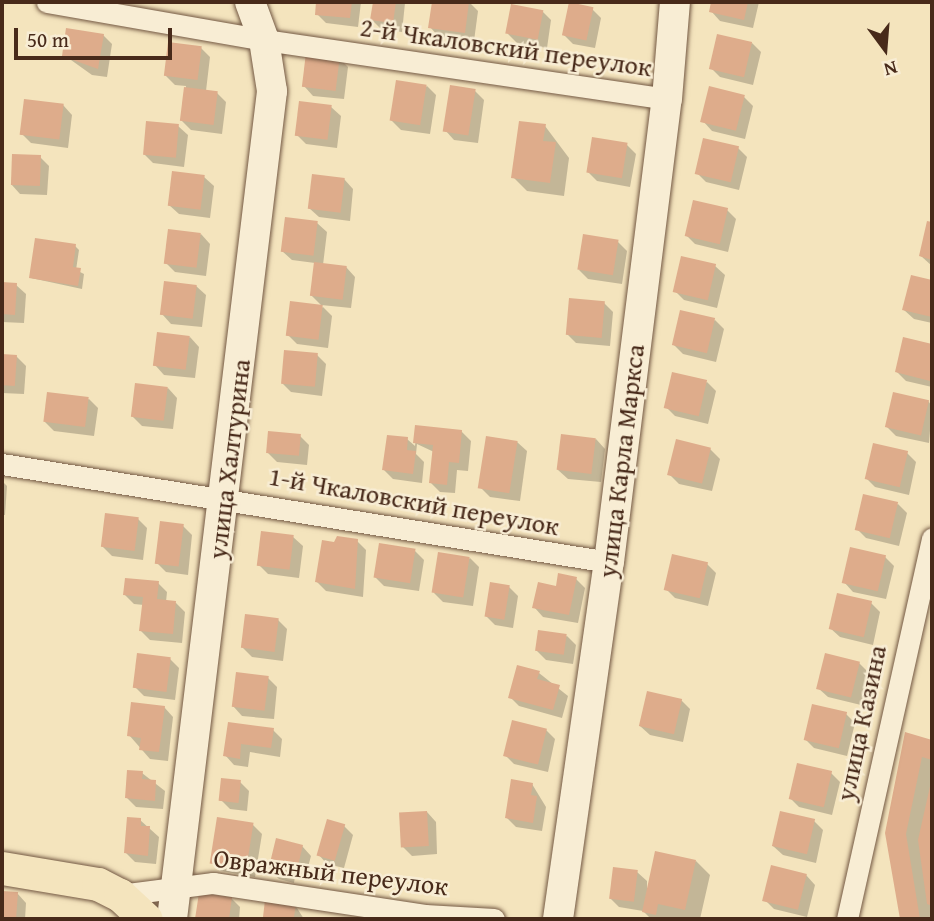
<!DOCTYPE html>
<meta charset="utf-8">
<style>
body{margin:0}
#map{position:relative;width:934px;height:921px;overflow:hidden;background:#f4e4bd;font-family:"Gentium Book Plus",serif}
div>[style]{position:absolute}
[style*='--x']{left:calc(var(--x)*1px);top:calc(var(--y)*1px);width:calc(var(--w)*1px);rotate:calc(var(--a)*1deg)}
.shadow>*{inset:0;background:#0003}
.building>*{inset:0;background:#deac8b;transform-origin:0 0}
.roads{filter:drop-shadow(0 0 2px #735843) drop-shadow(0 0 2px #735843)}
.street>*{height:21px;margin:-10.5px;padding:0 10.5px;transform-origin:10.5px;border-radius:10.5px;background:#f8edd4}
.secondary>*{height:30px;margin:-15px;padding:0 15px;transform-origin:15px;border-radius:15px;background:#f8edd4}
.primary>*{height:33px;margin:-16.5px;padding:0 16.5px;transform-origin:16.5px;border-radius:16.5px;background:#f4e4bd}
span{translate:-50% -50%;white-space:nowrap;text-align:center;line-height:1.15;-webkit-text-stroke:5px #f8edd4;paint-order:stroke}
.street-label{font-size:26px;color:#482a1a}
.frame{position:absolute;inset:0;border:4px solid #482a1a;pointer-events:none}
.north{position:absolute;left:850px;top:14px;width:70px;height:70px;-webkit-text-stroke:5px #f8edd4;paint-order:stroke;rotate:164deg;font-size:19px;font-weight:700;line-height:28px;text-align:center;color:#482a1a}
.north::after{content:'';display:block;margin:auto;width:24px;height:32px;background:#482a1a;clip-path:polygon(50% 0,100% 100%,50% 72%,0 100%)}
.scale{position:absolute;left:14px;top:28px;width:158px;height:32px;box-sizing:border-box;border:4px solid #482a1a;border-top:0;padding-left:9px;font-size:21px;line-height:24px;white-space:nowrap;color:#482a1a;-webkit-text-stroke:5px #f8edd4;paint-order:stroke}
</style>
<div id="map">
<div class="shadow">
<i style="clip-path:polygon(318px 2px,361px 2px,358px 27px,326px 23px,317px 14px)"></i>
<i style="clip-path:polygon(375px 2px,405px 3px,402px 32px,381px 29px,372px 20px)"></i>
<i style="clip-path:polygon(434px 2px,469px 2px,478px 11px,474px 41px,439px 37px,430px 27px)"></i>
<i style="clip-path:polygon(713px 2px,759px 2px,753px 28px,720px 21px,711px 11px)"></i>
<i style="clip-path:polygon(592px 9px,601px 18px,595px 48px,573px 44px,564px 35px)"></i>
<i style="clip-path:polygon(542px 11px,551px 20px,547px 48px,517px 43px,508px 34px)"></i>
<i style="clip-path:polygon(103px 35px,112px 44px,107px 77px,92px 75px,64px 55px)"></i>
<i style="clip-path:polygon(752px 43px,761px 52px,753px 85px,720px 77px,711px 68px)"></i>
<i style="clip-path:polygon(201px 48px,210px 57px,206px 91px,217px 93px,226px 102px,222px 134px,191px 130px,182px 121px,186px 86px,175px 85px,166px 76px)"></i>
<i style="clip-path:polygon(339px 58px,348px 67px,344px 99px,313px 96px,304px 86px)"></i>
<i style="clip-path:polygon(427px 86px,436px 95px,430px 134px,401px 130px,391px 120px)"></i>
<i style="clip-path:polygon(475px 91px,484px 100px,478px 143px,454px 140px,445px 130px)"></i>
<i style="clip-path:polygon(744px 97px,753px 106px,745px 139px,712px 131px,703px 121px)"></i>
<i style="clip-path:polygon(63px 105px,72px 115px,68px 148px,31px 143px,22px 134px)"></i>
<i style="clip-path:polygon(331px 107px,341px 116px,337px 148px,306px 144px,297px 135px)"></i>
<i style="clip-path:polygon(178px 126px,188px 135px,184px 167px,153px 163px,144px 154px)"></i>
<i style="clip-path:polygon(545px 126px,569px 158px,564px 196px,527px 191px,513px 177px)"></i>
<i style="clip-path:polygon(627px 145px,636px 154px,630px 187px,597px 181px,588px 172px)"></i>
<i style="clip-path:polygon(738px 148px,747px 157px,739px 190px,706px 182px,697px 173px)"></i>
<i style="clip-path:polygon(40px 157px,49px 166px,47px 195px,20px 194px,11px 184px)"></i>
<i style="clip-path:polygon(204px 177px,214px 186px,210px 218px,179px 214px,169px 205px)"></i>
<i style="clip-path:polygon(344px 179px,353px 189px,350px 221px,319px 217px,309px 208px)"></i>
<i style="clip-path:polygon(727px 210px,736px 219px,728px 252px,695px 244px,686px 235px)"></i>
<i style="clip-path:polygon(317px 223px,327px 232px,323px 265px,346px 267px,355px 277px,351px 308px,321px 305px,311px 295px,315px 263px,292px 260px,282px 251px)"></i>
<i style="clip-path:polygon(929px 223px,932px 224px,932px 266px,921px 256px)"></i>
<i style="clip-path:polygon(201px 234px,210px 244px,206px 276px,175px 272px,166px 263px)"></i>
<i style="clip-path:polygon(618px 242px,627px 251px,622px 284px,588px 279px,579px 270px)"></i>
<i style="clip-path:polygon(75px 246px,79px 250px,76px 270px,84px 274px,82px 289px,31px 278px)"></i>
<i style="clip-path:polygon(715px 266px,725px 275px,717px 308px,684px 300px,675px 291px)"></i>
<i style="clip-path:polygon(912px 277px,932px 282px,932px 323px,914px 319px,904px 310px)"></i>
<i style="clip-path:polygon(2px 284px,16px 285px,26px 294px,24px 323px,2px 322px)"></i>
<i style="clip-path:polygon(196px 286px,206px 295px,202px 327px,171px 324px,162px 314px)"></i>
<i style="clip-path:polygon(604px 303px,613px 312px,610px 346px,576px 343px,567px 334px)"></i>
<i style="clip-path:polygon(323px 307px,332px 316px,328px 348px,297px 344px,288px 335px)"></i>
<i style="clip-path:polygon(715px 320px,724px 329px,716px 362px,683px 354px,674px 345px)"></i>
<i style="clip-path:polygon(190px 337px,199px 347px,195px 378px,164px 375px,155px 365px)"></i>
<i style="clip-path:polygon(905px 339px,932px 345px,932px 387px,906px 381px,897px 372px)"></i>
<i style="clip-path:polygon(317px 355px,326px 364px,322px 396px,291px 392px,282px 383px)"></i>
<i style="clip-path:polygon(2px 356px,16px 356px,26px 366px,24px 394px,2px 393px)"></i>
<i style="clip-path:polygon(707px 382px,716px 391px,708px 424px,675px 416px,666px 407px)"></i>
<i style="clip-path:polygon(168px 388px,177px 398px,173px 429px,142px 426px,133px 417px)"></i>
<i style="clip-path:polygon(89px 399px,98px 408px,94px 436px,54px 431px,45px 422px)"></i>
<i style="clip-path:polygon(928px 401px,932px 406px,929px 443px,896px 436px,887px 427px)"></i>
<i style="clip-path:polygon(417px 427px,461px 431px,471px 441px,468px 471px,457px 470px,455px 493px,440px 492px,431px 483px,434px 452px,417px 444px,416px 454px,424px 462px,422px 483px,393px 479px,384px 470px,407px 439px,415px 446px)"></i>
<i style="clip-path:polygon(300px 436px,309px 445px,307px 465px,277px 462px,268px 453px)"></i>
<i style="clip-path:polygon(596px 439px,605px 449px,601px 482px,568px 479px,558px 470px)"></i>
<i style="clip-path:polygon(517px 442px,527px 451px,520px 501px,490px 497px,481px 488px)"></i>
<i style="clip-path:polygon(710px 449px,720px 459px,712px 491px,679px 484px,669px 474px)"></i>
<i style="clip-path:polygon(907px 453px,916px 462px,909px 495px,875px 487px,866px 478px)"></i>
<i style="clip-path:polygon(2px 481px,7px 486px,5px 515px,2px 515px)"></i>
<i style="clip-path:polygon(898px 504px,907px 513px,899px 546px,866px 538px,857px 529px)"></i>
<i style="clip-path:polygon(138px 519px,147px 528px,143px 560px,112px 556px,103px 547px)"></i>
<i style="clip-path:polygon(183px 526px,192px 535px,188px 575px,166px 572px,157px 563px)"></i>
<i style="clip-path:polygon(293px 537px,303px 546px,299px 578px,268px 574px,259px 565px)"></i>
<i style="clip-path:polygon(357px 541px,366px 550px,363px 597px,326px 591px,317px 582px,335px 544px)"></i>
<i style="clip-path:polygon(415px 551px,424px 560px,419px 591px,384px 586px,375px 577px)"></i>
<i style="clip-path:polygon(885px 557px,894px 566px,886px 599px,853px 592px,844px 582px)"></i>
<i style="clip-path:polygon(470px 558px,479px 567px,473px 606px,443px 602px,434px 593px)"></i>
<i style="clip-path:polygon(707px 564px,716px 573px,708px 606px,675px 598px,666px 589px)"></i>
<i style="clip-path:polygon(576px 579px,585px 588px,578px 623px,543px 617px,534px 607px)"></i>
<i style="clip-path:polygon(158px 583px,167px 592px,166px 602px,176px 603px,185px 612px,182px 643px,150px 640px,141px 631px,144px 605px,134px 604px,125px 595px)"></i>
<i style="clip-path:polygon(509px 587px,518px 596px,513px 628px,495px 625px,486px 616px)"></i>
<i style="clip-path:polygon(871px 603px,880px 612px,873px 645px,840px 637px,830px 628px)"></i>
<i style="clip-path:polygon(278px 620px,287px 629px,283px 661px,252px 657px,243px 648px)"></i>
<i style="clip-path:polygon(567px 636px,576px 645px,573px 664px,546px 660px,537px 651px)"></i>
<i style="clip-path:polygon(170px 659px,179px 668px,175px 700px,144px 696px,135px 687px)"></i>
<i style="clip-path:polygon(859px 663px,869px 673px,861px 705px,828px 697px,818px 688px)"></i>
<i style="clip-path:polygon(539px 673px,568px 696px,562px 718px,519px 706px,510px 697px)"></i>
<i style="clip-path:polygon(268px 678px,277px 687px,274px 719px,242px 716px,233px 706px)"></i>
<i style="clip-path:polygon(681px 700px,690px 709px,683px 742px,650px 735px,640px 726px)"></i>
<i style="clip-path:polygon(164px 707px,173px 717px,168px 761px,150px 759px,129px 735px)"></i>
<i style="clip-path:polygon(846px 714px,855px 723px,847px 756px,814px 748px,805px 739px)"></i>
<i style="clip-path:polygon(229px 724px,273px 730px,282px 739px,280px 757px,250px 752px,248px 767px,234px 765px,225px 755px)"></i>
<i style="clip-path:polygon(546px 730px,555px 739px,548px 772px,514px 764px,505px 755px)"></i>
<i style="clip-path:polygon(907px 734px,932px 741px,931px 919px,901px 919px,886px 833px)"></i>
<i style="clip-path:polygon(142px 773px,165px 791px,163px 809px,136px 807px,127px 798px)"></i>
<i style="clip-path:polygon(831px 773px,840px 782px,832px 815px,799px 807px,790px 798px)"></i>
<i style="clip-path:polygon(240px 782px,249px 791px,247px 811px,230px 809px,221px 800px)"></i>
<i style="clip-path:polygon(532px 784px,546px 807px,542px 831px,516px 827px,507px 818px)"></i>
<i style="clip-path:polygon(427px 812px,436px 822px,437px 854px,412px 856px,402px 846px)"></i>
<i style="clip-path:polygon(140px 820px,159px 837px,156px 864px,135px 862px,126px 853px)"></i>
<i style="clip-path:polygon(814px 821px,823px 830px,816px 863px,783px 855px,773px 846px)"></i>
<i style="clip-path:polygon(253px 825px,262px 834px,255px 877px,221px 871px,212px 862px)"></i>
<i style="clip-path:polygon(344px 826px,353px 835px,344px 868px,327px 864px,318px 854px)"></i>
<i style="clip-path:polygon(302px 846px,311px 856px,305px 878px,295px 876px,294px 883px,279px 879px,270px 870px)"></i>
<i style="clip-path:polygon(696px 861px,710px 875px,700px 919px,651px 919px,643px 911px,619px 907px,610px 898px,637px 872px,647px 881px,647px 896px)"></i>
<i style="clip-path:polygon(806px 875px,815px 885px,807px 917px,774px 909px,765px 900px)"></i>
<i style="clip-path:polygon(2px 892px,17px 893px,26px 903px,25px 919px,2px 919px)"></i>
<i style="clip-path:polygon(200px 895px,231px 898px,240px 907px,239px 919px,197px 919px)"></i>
<i style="clip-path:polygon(295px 905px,304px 919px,259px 919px,265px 919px)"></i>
</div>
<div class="building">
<i style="clip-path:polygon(316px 2px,352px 2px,350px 18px,315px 15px)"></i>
<i style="clip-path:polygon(373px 2px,396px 2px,393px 23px,370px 20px)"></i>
<i style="clip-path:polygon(432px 2px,469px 2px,465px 33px,428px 28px)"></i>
<i style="left:569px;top:2px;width:25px;height:34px;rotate:12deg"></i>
<i style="clip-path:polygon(711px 2px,748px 2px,744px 20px,709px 12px)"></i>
<i style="left:511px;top:4px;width:33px;height:30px;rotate:11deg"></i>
<i style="clip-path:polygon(66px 28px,104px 34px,98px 69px,62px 56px)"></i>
<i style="left:717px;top:34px;width:36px;height:36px;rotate:13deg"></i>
<i style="left:168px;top:42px;width:34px;height:34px;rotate:7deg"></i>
<i style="left:306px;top:53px;width:34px;height:34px;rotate:7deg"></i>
<i style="left:396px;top:80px;width:31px;height:41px;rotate:9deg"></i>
<i style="left:450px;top:85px;width:26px;height:47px;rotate:9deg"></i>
<i style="left:709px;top:86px;width:37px;height:37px;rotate:14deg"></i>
<i style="left:184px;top:87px;width:34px;height:34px;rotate:7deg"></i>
<i style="left:24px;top:99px;width:40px;height:36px;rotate:7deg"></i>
<i style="left:299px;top:101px;width:33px;height:35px;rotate:7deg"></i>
<i style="left:146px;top:121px;width:33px;height:34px;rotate:5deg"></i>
<i style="clip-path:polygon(519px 121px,546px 124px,543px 141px,556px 142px,550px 183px,511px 178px)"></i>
<i style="left:592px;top:137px;width:36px;height:36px;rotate:9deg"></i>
<i style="left:703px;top:138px;width:37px;height:37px;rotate:13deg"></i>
<i style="left:12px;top:154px;width:29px;height:31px;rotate:2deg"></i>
<i style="left:172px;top:171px;width:33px;height:35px;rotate:7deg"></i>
<i style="left:312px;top:174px;width:33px;height:35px;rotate:7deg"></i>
<i style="left:693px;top:200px;width:36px;height:37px;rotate:13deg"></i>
<i style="left:285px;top:217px;width:33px;height:35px;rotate:7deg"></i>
<i style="clip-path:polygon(927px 221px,932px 222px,932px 260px,919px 256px)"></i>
<i style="left:168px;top:229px;width:33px;height:35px;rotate:7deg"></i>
<i style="left:583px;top:234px;width:36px;height:36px;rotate:9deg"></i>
<i style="clip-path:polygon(35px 238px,76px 244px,73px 267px,81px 268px,78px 286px,29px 278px)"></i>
<i style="left:681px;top:256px;width:36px;height:37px;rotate:13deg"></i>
<i style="left:314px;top:262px;width:33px;height:34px;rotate:7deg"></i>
<i style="clip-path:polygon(911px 275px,932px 280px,932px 317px,902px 310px)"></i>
<i style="left:164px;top:281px;width:33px;height:34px;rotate:7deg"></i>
<i style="clip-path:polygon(2px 282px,17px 283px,15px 315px,2px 314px)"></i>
<i style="left:569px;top:298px;width:36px;height:37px;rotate:5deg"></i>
<i style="left:290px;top:301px;width:33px;height:35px;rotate:7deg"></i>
<i style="left:680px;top:310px;width:36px;height:36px;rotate:13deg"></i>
<i style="left:157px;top:332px;width:33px;height:34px;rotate:7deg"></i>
<i style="clip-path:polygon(903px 337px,932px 344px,930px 381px,895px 372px)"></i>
<i style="left:284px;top:350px;width:34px;height:34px;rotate:5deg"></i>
<i style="left:2px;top:354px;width:15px;height:31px;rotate:4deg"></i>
<i style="left:672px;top:372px;width:36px;height:37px;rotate:13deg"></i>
<i style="left:135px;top:383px;width:33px;height:34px;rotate:7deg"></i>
<i style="left:47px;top:392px;width:42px;height:30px;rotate:7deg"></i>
<i style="left:893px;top:392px;width:37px;height:36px;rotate:13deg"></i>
<i style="clip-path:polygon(415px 425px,462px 430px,459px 463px,449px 462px,447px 485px,429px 483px,433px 445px,413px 443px)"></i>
<i style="left:268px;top:431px;width:33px;height:22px;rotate:5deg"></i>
<i style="left:561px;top:434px;width:35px;height:36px;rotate:7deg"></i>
<i style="clip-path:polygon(387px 435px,408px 437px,407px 450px,416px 451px,413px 474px,382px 470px)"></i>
<i style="left:486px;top:436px;width:32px;height:53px;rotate:9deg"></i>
<i style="left:676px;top:439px;width:36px;height:37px;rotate:14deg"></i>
<i style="left:873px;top:443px;width:36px;height:37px;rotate:13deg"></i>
<i style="left:863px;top:494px;width:36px;height:37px;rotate:13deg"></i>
<i style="left:105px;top:513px;width:34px;height:34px;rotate:7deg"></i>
<i style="left:160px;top:521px;width:24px;height:43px;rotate:7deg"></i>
<i style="left:261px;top:531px;width:33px;height:35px;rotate:7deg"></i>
<i style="clip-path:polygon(337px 536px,358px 539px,355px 589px,315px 582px,322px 540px,334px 542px)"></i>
<i style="left:379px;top:543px;width:37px;height:35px;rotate:9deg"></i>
<i style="left:850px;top:547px;width:37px;height:37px;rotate:13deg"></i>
<i style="left:438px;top:552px;width:32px;height:41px;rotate:9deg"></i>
<i style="left:672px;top:554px;width:37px;height:37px;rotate:13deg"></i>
<i style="clip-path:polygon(558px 573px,577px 577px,569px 615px,532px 608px,538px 582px,556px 586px)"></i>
<i style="clip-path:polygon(125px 578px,159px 581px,157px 599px,176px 601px,173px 634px,139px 631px,143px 597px,123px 595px)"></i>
<i style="left:490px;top:582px;width:20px;height:35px;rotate:9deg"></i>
<i style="left:837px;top:593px;width:36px;height:37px;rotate:13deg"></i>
<i style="left:245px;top:614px;width:34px;height:34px;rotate:7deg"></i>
<i style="left:538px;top:630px;width:29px;height:21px;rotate:8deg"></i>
<i style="left:137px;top:653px;width:34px;height:35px;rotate:7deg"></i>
<i style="left:825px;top:653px;width:36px;height:37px;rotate:14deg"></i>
<i style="clip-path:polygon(517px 665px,540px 671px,537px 679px,560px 685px,553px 710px,508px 698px)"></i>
<i style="left:236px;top:672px;width:33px;height:35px;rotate:7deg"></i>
<i style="left:647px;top:691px;width:36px;height:36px;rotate:13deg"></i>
<i style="clip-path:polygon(131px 702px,165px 706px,159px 752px,139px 750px,141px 738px,127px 736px)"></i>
<i style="left:812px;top:704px;width:36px;height:37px;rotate:13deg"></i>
<i style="left:512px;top:720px;width:36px;height:37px;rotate:14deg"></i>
<i style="clip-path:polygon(228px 722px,274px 728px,271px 748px,241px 744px,240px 759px,223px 756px)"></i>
<i style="clip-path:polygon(905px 732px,932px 740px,932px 760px,922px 757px,906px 834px,920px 919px,900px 919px,885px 833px)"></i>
<i style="left:797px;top:763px;width:36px;height:37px;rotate:13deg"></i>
<i style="clip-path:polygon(127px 770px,143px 771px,142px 779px,156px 780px,155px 801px,125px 798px)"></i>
<i style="left:221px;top:778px;width:20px;height:23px;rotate:6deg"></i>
<i style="clip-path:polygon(511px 779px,533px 783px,531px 795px,537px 796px,533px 823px,505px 818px)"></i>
<i style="clip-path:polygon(931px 782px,932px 783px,932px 906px,927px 904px,918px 840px)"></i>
<i style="left:427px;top:811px;width:35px;height:28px;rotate:87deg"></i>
<i style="left:780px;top:811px;width:36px;height:36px;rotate:13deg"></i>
<i style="clip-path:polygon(127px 817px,141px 818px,141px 826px,150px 826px,148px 856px,124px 853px)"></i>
<i style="left:217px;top:817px;width:37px;height:47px;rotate:9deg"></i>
<i style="left:327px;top:819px;width:19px;height:38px;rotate:16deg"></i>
<i style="clip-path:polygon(276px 838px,303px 845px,297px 870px,286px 868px,285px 875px,268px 871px)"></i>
<i style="clip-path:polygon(655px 851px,696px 860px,685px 910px,658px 904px,656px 915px,642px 912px)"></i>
<i style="left:771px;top:865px;width:37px;height:37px;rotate:14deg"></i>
<i style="left:613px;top:867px;width:25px;height:32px;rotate:7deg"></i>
<i style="clip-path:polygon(2px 891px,18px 892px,16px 919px,2px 919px)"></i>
<i style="clip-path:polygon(199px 893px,232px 897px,229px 919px,195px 919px)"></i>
<i style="clip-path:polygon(265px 900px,296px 904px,294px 917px,300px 919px,256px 919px,263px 917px)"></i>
</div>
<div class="roads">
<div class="street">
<i style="--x:47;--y:2;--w:220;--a:9.9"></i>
<i style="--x:264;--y:40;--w:407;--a:8.3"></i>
<i style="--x:2;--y:464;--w:615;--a:9.17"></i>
<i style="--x:120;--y:895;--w:94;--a:-7.4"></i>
<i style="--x:213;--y:883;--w:214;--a:8.6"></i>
<i style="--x:425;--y:915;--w:69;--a:3.3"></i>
<i style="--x:847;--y:919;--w:390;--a:-77.4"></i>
</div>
<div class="secondary">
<i style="--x:172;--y:919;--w:834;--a:-83.11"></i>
<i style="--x:272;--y:91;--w:52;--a:-98.9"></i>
<i style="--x:264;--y:40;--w:40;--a:-110.2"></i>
<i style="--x:558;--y:919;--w:361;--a:-81.9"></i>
<i style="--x:609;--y:562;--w:467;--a:-82.9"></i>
<i style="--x:667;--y:99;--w:97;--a:-85.3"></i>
</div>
<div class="primary">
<i style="--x:2;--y:868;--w:97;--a:9.5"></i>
<i style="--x:98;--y:884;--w:25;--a:27"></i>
<i style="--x:120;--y:895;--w:35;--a:43"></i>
</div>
</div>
<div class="street-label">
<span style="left:506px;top:47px;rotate:8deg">2-й Чкаловский переулок</span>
<span style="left:229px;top:459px;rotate:-83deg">улица Халтурина</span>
<span style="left:621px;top:461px;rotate:-83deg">улица Карла Маркса</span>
<span style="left:414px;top:501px;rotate:10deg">1-й Чкаловский переулок</span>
<span style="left:861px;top:723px;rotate:-78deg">улица Казина</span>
<span style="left:331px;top:872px;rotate:7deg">Овражный переулок</span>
</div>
<div class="frame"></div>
<div class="north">N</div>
<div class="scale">50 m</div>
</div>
